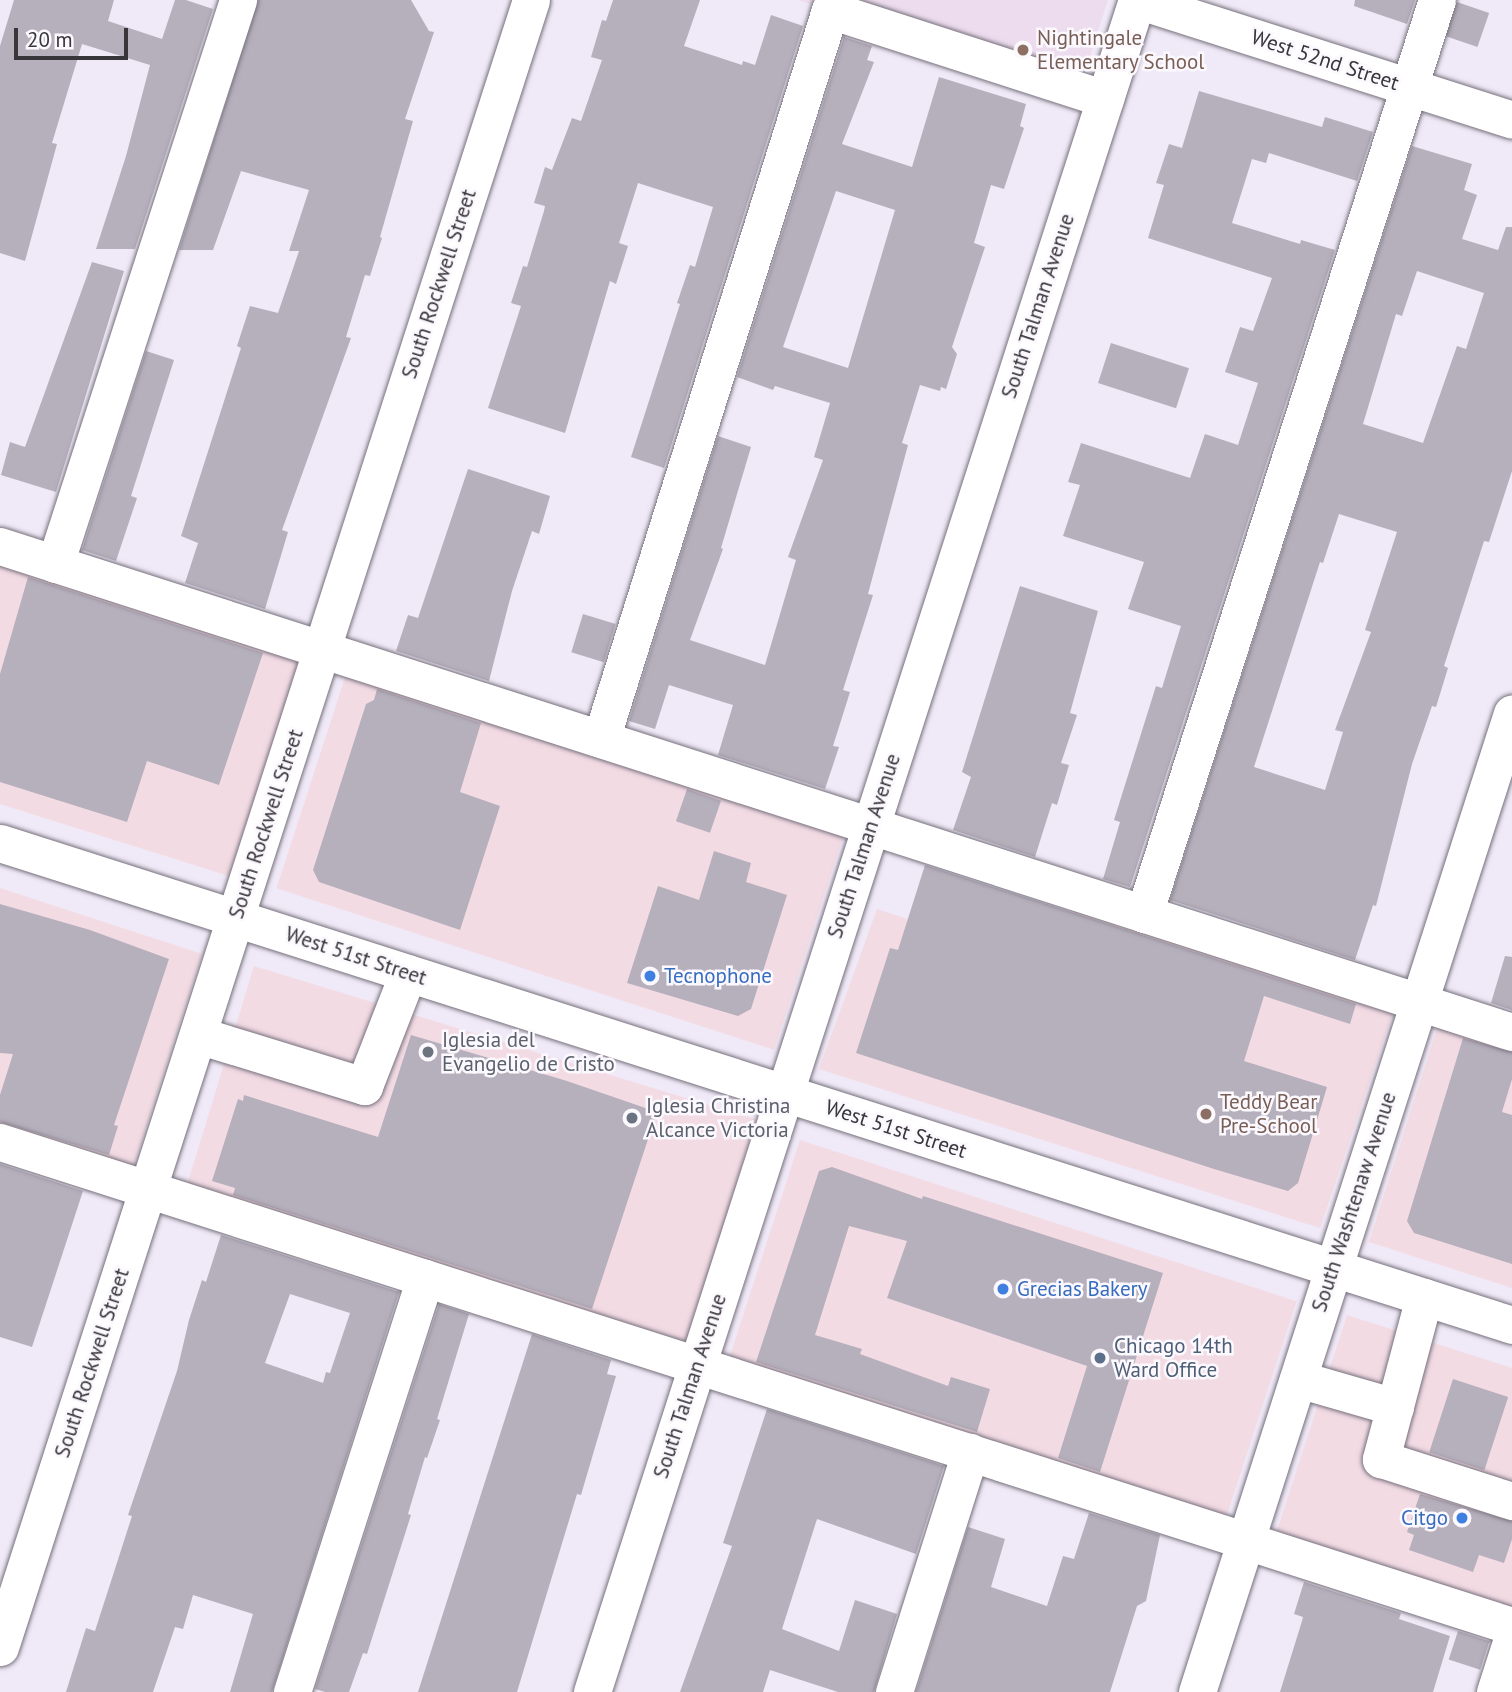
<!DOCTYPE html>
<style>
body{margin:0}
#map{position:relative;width:1512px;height:1692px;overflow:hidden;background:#f0e9f7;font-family:"PT Sans",sans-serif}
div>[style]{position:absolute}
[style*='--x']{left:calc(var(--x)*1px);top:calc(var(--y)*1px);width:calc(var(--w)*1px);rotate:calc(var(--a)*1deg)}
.commercial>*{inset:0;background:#f3dbe4;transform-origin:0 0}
.education>*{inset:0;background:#eddcee}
.building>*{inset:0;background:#b6afbc;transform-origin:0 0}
.roads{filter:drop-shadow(0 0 2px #76707c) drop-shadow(0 0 2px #76707c)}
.minor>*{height:37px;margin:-18.5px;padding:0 18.5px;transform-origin:18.5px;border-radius:18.5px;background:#fff}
.dots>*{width:19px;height:19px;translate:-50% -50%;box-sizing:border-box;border:4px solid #fbf8fe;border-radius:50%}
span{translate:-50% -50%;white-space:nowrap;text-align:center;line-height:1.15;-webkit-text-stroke:5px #fbf8fe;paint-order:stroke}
.education-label{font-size:21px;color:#785e54}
.left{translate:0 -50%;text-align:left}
.street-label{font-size:21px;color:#38353b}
.shop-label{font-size:21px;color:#366cbe}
.right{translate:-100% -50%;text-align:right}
.worship-label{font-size:21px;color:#5b616d}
.service-label{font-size:21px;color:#4e5e75}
.scale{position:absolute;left:14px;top:28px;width:114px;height:32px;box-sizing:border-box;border:4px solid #38353b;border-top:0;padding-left:9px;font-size:21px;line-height:24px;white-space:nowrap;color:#38353b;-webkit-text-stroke:5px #fbf8fe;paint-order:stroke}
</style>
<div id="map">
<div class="commercial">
<i style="clip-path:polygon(0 546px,305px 644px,229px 876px,0 804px)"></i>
<i style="left:351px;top:659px;width:523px;height:241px;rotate:18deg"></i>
<i style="clip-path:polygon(0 888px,202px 954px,128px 1183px,0 1142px)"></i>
<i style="clip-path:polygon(1080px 893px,1399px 995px,1320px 1228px,819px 1069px,877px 909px,1058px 968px)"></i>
<i style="left:254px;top:966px;width:525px;height:245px;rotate:17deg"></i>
<i style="clip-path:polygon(1443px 1010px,1512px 1032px,1512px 1288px,1369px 1242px)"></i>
<i style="left:800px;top:1140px;width:522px;height:245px;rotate:18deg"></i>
<i style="clip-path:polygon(1347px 1315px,1512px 1368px,1512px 1626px,1271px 1549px)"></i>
</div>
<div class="education">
<i style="clip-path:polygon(798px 0,1108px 0,1079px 90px)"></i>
</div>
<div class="building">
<i style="clip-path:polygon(14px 0,114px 0,108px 21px,162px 39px,175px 0,186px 0,213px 9px,135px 249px,96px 249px,126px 156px,150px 65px,82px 44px,52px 143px,57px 144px,25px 261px,0 253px,0 46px)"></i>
<i style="clip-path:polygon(258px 0,411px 0,429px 31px,434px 32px,405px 119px,413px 121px,380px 237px,382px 238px,370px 276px,365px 275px,346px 337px,351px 338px,282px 530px,288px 532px,265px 609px,185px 583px,198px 543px,181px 536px,241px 348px,237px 346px,250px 306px,278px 313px,299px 251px,289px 251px,309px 190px,241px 171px,213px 250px,179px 250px)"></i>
<i style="clip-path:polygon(613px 0,700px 0,684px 46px,742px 65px,743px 61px,755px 65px,771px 15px,803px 26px,664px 468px,631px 457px,680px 304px,677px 303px,690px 265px,695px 267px,713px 207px,638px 183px,619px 243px,628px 246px,616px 284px,610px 281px,565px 433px,488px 408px,521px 306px,511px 303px,523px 266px,527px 267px,544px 211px,545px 206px,534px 203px,545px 167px,552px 170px,572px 118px,581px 121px,602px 60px,591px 57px,602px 20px,606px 21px)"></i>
<i style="clip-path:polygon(1355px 0,1415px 0,1407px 24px,1354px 6px)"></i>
<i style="left:1457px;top:2px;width:34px;height:36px;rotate:19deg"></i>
<i style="clip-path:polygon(evenodd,844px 37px,872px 46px,867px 60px,874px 62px,842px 144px,912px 167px,939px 77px,1026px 104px,1020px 126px,1024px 128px,1004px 189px,991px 185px,974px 243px,985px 247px,952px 347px,957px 354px,946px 389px,941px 387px,940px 391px,920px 385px,902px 443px,908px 445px,868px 594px,873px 595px,843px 690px,850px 692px,833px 746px,839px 747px,825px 789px,718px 755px,733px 705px,723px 702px,669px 685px,655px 729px,629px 721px,718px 436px,751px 447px,721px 548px,723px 549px,690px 640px,765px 665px,796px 560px,788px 557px,823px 460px,814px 457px,830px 403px,775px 386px,773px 390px,737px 377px,844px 37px,836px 191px,895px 210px,848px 368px,783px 347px,836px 191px)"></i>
<i style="clip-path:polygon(1199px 91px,1322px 127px,1325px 117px,1373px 132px,1357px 181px,1269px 153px,1266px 163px,1252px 159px,1232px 223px,1300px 244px,1301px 240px,1335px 250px,1130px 887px,1103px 879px,1120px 822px,1114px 820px,1156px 686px,1162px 688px,1181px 626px,1128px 609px,1144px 562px,1063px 536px,1080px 485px,1068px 482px,1081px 443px,1190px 478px,1205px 434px,1238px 445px,1258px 383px,1225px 372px,1240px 327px,1253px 331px,1272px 278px,1148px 238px,1164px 185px,1156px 183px,1169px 144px,1182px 148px)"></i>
<i style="clip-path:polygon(evenodd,1412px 146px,1472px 164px,1464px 190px,1477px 195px,1462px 239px,1498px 250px,1506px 227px,1512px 227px,1512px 471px,1489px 542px,1484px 541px,1444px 666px,1448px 668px,1436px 707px,1432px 706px,1412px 764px,1376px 906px,1373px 905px,1355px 960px,1170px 900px,1412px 146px,1417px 271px,1484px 293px,1466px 349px,1457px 346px,1423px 443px,1363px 424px,1396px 314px,1402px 316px,1417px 271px,1412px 146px,1339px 514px,1397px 532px,1365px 630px,1371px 632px,1335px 730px,1343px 732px,1325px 790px,1254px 767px,1320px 562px,1323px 563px,1339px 514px)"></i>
<i style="clip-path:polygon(92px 262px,124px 271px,56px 492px,1px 475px,10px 442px,25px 447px)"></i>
<i style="left:1111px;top:343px;width:82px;height:42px;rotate:18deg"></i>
<i style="clip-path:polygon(146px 351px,174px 360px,131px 496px,137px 498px,116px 561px,82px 550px)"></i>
<i style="clip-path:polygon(468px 469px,550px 496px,539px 534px,532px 531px,512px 591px,489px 681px,396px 651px,408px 615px,418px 618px)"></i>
<i style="clip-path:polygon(28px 577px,263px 653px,219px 785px,147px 761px,127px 822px,0 782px,0 674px)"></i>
<i style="clip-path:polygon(1020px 586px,1098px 611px,1070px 713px,1077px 715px,1061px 763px,1069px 765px,1057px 805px,1052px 803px,1035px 857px,953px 830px,971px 777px,962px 772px)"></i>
<i style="left:583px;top:614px;width:34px;height:40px;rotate:17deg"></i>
<i style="clip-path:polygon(377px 689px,481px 723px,460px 792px,500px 806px,460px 930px,319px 882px,313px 870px,366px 704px,374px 700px)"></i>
<i style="left:687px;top:789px;width:36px;height:34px;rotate:19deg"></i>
<i style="clip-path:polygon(714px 851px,751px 863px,746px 882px,787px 895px,751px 1009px,738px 1016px,627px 983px,658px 886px,699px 900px)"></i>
<i style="clip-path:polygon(925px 865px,1356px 1004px,1350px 1024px,1264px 996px,1244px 1061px,1327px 1087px,1298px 1183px,1288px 1191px,1214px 1169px,856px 1053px,890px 948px,898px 950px)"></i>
<i style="clip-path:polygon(0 904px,90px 930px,169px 959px,114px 1125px,118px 1126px,109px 1155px,0 1122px,0 1095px,13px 1054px,0 1053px)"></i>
<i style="clip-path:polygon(1505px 956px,1512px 957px,1512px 1010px,1491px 1003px)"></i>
<i style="clip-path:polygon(411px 1035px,567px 1081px,657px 1112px,592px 1309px,233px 1195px,235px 1188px,212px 1181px,238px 1099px,243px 1101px,244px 1095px,378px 1137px)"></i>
<i style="clip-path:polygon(1463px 1038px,1512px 1052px,1512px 1079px,1502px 1112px,1512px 1115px,1512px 1264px,1414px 1233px,1407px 1221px)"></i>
<i style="clip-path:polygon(0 1164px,83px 1191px,32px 1347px,0 1337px)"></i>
<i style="clip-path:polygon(832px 1167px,922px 1199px,923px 1196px,1163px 1273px,1100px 1472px,1058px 1458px,1087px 1366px,887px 1298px,907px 1241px,849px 1226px,815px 1335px,862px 1349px,860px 1354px,948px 1386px,951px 1377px,990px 1389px,977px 1432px,756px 1362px,819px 1171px)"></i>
<i style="clip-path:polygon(evenodd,221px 1235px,399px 1292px,272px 1692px,230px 1692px,253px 1614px,193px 1595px,183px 1629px,175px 1627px,153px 1692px,66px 1692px,86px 1628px,95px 1631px,132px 1516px,128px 1515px,177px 1371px,189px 1320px,202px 1280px,206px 1282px,221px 1235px,290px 1294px,350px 1313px,330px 1373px,326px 1372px,323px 1383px,265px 1363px,290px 1294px)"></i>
<i style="clip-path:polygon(439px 1304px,469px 1314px,437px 1419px,440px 1420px,427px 1458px,425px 1457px,408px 1514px,411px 1515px,367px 1654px,363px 1653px,349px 1692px,325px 1692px,315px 1689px)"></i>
<i style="clip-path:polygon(532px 1334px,611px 1360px,607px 1374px,616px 1376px,581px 1495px,577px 1494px,517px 1692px,418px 1692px)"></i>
<i style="left:1453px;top:1379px;width:58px;height:77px;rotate:18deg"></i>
<i style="clip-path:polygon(767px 1409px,944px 1466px,916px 1554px,817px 1519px,782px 1629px,839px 1651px,855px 1600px,897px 1614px,874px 1692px,838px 1692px,770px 1670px,763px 1692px,680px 1692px,732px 1546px,723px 1543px)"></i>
<i style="clip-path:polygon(1420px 1494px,1512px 1521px,1512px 1539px,1504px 1563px,1479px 1555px,1473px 1572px,1409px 1550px,1414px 1535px,1407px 1532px)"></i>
<i style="clip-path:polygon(1089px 1513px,1160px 1535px,1146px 1601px,1137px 1606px,1110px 1692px,916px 1692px,968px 1527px,1005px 1539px,991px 1587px,1047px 1606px,1063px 1556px,1074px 1559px)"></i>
<i style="clip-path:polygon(1304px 1582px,1401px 1613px,1399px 1619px,1450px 1636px,1433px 1692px,1280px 1692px,1302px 1621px,1303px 1617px,1294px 1614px)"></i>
<i style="left:1458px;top:1631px;width:33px;height:30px;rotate:18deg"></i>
</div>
<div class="roads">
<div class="minor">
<i style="--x:1137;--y:0;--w:394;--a:17.7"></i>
<i style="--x:0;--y:546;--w:1588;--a:17.82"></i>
<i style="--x:55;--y:564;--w:593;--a:-72.02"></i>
<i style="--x:601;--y:739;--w:764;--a:-72.56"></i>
<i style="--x:830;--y:10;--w:289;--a:17.9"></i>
<i style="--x:0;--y:843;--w:1587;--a:17.68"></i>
<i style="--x:1144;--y:914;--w:960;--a:-72.23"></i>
<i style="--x:198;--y:1035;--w:174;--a:17.1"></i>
<i style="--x:364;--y:1086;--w:121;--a:-68.7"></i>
<i style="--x:0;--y:1142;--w:1588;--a:17.75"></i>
<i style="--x:1424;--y:1297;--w:168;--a:104.9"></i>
<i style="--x:1381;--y:1459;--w:138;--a:17.8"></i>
<i style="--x:1298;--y:1379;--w:101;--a:16.1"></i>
<i style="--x:0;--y:1647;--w:1730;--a:-72.13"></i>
<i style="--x:292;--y:1692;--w:435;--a:-72.2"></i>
<i style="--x:592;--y:1692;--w:1778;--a:-72.15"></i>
<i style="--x:894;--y:1692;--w:252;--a:-72.4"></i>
<i style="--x:1197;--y:1692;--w:1028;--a:-72.16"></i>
<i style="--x:1495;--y:1692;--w:56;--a:-72.2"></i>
</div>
</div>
<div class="dots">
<i style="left:1023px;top:50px;background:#8d6e63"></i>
<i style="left:650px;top:976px;background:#3f7fe0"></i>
<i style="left:428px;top:1052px;background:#6b7280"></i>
<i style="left:1206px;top:1114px;background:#8d6e63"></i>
<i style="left:632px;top:1118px;background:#6b7280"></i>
<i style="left:1003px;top:1289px;background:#3f7fe0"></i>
<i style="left:1100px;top:1358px;background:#5c6f8a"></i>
<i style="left:1462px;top:1518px;background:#3f7fe0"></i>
</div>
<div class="education-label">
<span class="left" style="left:1037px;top:50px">Nightingale<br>Elementary School</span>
<span class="left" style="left:1220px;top:1114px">Teddy Bear<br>Pre-School</span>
</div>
<div class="street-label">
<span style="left:1325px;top:60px;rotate:18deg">West 52nd Street</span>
<span style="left:439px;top:284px;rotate:-72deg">South Rockwell Street</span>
<span style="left:1038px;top:306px;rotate:-72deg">South Talman Avenue</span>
<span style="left:266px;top:824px;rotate:-72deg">South Rockwell Street</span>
<span style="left:864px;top:846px;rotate:-72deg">South Talman Avenue</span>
<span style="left:356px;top:956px;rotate:18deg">West 51st Street</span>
<span style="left:896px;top:1129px;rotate:18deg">West 51st Street</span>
<span style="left:1354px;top:1202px;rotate:-72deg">South Washtenaw Avenue</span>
<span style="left:92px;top:1363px;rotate:-72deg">South Rockwell Street</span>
<span style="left:690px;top:1386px;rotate:-72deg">South Talman Avenue</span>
</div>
<div class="shop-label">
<span class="left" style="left:664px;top:976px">Tecnophone</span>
<span class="left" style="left:1017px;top:1289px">Grecias Bakery</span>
<span class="right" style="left:1448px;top:1518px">Citgo</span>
</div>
<div class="worship-label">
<span class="left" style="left:442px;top:1052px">Iglesia del<br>Evangelio de Cristo</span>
<span class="left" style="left:646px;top:1118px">Iglesia Christina<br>Alcance Victoria</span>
</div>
<div class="service-label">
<span class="left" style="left:1114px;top:1358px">Chicago 14th<br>Ward Office</span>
</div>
<div class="scale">20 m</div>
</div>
